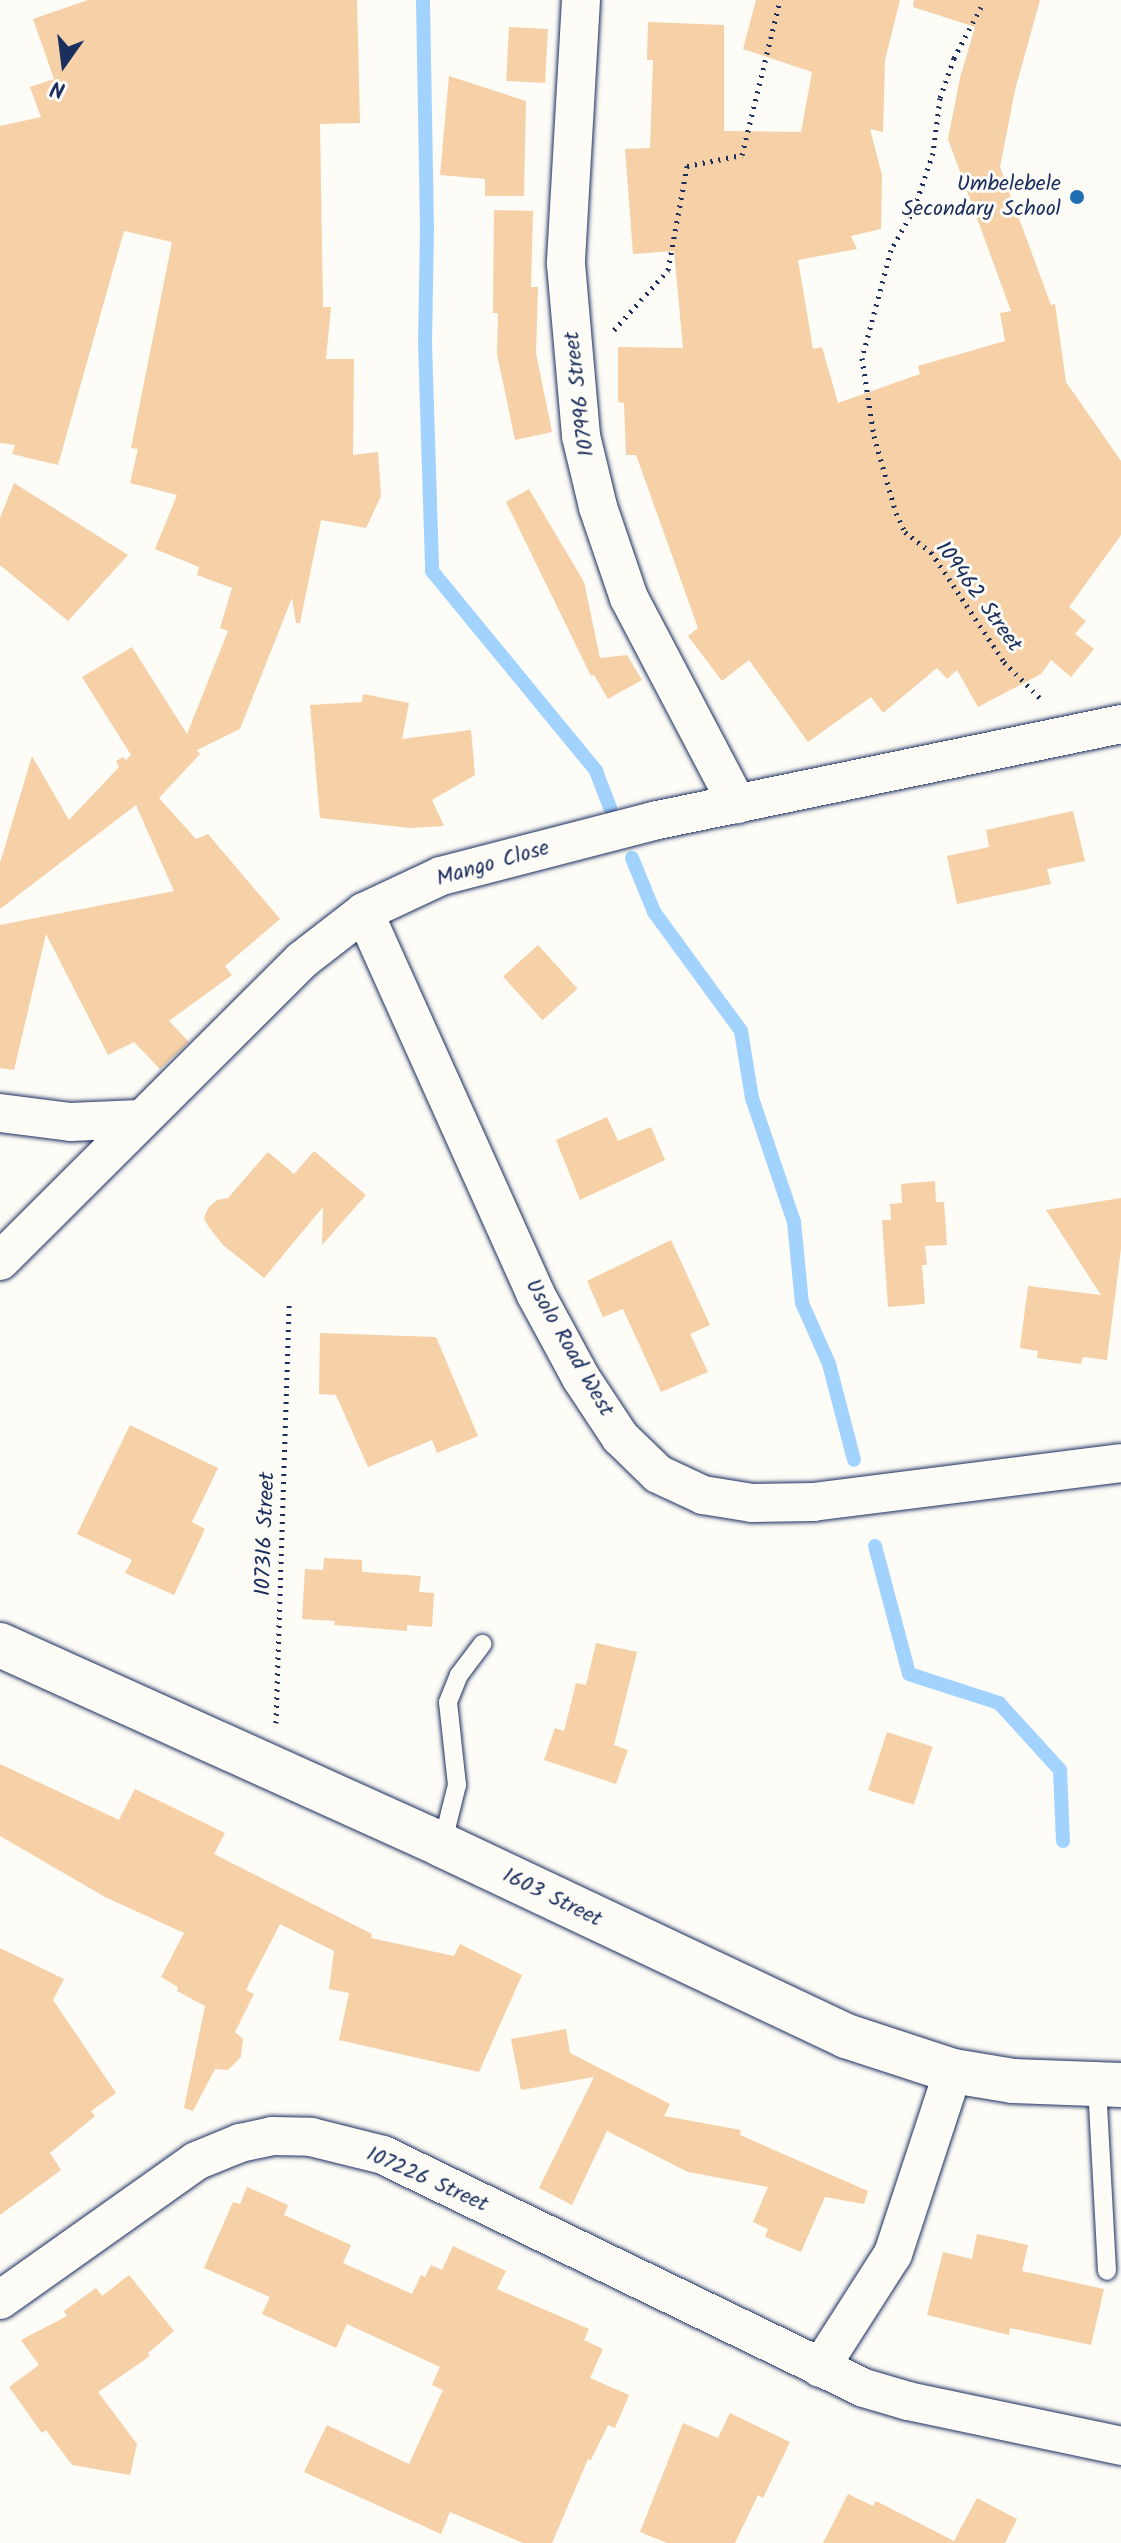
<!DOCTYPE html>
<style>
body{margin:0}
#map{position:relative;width:1121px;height:2543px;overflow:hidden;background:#fdfcf7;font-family:Kalam,sans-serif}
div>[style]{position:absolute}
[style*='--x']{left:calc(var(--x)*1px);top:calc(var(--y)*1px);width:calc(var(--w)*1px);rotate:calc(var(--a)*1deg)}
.stream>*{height:14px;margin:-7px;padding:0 7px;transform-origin:7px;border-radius:7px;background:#a1d3fe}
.building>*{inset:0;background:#f6d0a6;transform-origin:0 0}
.path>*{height:5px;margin-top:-2.5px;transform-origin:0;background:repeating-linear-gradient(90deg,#1b2f5e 0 2px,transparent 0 8px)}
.roads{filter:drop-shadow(0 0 2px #1b2f5e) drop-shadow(0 0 2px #1b2f5e)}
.lane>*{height:18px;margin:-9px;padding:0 9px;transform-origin:9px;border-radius:9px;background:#fdfcf7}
.street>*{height:38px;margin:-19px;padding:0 19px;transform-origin:19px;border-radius:19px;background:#fdfcf7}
.secondary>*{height:44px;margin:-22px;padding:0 22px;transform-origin:22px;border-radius:22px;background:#fdfcf7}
.dots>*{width:22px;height:22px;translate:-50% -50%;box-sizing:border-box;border:4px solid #fdfcf7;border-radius:50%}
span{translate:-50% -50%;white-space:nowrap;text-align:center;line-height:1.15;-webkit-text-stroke:6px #fdfcf7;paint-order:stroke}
.poi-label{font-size:22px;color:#1b2f5e}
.right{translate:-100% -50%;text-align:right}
.street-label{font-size:22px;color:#1b2f5e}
.north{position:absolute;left:24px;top:24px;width:80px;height:80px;-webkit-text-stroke:6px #fdfcf7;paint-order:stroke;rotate:194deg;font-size:22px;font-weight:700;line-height:32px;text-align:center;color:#1b2f5e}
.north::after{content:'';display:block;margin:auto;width:28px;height:36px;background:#1b2f5e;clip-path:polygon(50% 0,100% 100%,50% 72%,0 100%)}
</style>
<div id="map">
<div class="stream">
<i style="--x:423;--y:0;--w:228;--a:89"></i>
<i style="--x:427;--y:228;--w:115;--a:91"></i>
<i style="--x:425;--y:343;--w:228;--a:88.2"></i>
<i style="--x:432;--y:571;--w:259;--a:50.6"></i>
<i style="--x:596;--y:771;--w:39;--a:69"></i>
<i style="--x:632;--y:858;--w:58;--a:67.8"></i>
<i style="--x:654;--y:912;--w:147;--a:53.8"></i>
<i style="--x:741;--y:1031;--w:68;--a:80.7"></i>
<i style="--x:752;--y:1098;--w:131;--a:71.3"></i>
<i style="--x:794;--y:1222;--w:81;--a:84.4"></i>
<i style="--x:802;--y:1303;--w:67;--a:66.1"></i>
<i style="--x:829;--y:1364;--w:99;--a:75.4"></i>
<i style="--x:875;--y:1546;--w:132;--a:75.1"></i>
<i style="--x:909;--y:1674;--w:95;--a:17.9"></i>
<i style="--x:999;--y:1703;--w:91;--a:47.7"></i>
<i style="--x:1060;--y:1770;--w:71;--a:87.6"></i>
</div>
<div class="building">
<i style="clip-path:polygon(88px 0,357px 0,360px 123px,320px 124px,323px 307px,331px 307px,326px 359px,354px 359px,353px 455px,378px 452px,381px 496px,366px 528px,321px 520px,300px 623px,296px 623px,292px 598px,240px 729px,197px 750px,200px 754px,159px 798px,196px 839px,208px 834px,280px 919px,225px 966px,232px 975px,169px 1021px,189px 1042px,160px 1069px,134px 1042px,108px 1055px,46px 934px,14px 1070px,0 1068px,0 925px,174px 891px,136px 805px,0 909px,0 863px,32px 756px,69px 820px,119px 767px,116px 761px,123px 757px,126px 760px,131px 755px,82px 677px,132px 647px,187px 734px,228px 631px,220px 628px,232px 588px,197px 575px,199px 567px,155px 549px,177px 495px,130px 483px,138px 449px,131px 448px,172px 242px,124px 231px,58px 465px,12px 454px,15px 445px,0 443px,0 126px,41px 117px,30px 87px,54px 79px,33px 19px)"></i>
<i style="clip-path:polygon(756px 0,900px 0,885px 60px,883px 132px,870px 129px,882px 175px,881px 229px,851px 236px,857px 249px,798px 260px,813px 349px,822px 347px,838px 403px,920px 374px,918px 366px,1005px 341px,1000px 313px,1011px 311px,948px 139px,960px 78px,975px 27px,913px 7px,914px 0,1040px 0,1015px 90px,1000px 167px,1051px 305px,1055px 304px,1066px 382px,1121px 461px,1121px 535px,1069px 607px,1086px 621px,1075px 634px,1094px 649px,1071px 677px,1051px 660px,1041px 674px,978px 707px,957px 670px,947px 679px,937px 668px,883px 713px,871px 697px,808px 742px,749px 660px,722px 681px,688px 636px,698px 628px,636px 455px,626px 455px,624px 403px,618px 402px,618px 347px,683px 348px,674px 251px,633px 254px,625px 149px,650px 148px,653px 60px,647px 60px,648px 22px,724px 25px,724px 131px,801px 132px,812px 72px,743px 49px)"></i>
<i style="left:509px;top:27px;width:39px;height:54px;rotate:3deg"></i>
<i style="clip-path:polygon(449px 76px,526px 101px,524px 196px,485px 196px,485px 179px,440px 175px)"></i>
<i style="clip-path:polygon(494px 210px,533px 211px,531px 287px,538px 287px,536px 353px,552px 432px,515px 440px,497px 354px,498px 313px,493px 313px)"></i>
<i style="clip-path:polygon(14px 483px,128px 555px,68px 621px,0 565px,0 518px)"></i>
<i style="clip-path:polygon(529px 489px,584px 582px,600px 658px,627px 655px,642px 680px,608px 699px,594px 675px,591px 676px,506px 502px)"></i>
<i style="clip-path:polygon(363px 694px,409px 703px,402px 739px,471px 730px,475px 775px,432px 800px,444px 826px,410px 828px,320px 818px,310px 705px,362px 702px)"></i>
<i style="clip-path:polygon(1073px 811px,1085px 861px,1047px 869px,1051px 884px,957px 904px,947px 856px,989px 847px,986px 830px)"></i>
<i style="left:538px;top:945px;width:59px;height:47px;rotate:48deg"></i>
<i style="clip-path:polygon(607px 1117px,618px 1141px,651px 1127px,665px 1160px,580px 1200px,556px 1140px)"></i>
<i style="clip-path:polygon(314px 1151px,366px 1195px,322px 1245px,323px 1207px,264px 1278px,223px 1245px,208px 1226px,204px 1218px,208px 1208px,217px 1200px,228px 1198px,268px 1152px,294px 1174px)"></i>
<i style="clip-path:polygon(935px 1181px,936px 1202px,944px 1202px,947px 1245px,925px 1246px,927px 1265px,922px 1265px,925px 1304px,888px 1307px,882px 1220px,891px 1220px,890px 1204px,902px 1203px,901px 1184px)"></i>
<i style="clip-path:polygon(1121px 1198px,1121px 1249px,1107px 1360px,1083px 1357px,1081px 1364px,1037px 1358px,1038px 1351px,1020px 1348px,1028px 1286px,1101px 1295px,1046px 1210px)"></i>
<i style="clip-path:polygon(671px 1240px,710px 1325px,690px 1334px,708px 1372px,661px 1392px,623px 1309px,603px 1317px,587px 1281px)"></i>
<i style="clip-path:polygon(320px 1333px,436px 1337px,478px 1436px,437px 1453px,432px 1440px,368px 1467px,336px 1395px,319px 1394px)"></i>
<i style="clip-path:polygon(130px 1425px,218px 1468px,192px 1522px,205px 1529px,174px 1595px,125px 1573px,132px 1560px,77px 1534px)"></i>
<i style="clip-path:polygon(324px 1558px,362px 1560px,362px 1572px,421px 1576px,419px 1592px,434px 1593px,432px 1627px,407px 1625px,407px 1631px,334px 1625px,335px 1621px,302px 1619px,305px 1569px,323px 1570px)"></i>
<i style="clip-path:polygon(596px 1643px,637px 1652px,614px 1745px,628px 1750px,616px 1784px,544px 1760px,555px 1728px,564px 1731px,576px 1683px,586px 1685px)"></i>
<i style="left:887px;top:1732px;width:48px;height:61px;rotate:18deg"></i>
<i style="clip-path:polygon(0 1764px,119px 1820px,135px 1789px,225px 1833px,214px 1854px,372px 1934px,371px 1938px,454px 1956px,460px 1944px,522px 1975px,479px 2072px,339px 2040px,349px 1993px,329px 1989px,334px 1951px,280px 1924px,246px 1990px,254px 1994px,235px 2032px,243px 2039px,241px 2057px,228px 2070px,215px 2069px,193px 2111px,184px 2108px,205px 2006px,177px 1991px,178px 1987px,161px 1977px,184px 1933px,105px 1897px,0 1836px)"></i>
<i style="clip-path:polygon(0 1948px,64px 1979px,53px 2000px,116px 2093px,91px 2111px,95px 2116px,50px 2153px,61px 2170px,0 2215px)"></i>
<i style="clip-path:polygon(566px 2029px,570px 2053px,670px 2104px,664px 2116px,741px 2130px,740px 2135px,868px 2191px,864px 2204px,825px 2197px,801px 2252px,765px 2237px,768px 2229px,753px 2222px,768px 2187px,688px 2172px,607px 2131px,572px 2205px,539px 2188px,594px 2077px,521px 2090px,511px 2039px)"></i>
<i style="clip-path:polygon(247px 2187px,288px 2205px,284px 2215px,351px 2245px,343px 2263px,412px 2294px,421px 2275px,425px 2277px,431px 2265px,442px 2270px,453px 2246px,506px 2271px,497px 2289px,589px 2329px,584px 2340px,603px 2349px,590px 2378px,629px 2395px,615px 2428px,608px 2425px,591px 2460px,588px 2459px,552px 2543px,523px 2543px,450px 2512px,441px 2534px,304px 2472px,327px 2425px,409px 2464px,443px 2390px,432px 2385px,440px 2367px,347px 2324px,336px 2348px,262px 2314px,270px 2297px,204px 2268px,233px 2202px,240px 2204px)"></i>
<i style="clip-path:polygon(977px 2234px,1028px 2245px,1022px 2271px,1104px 2289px,1091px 2345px,1010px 2328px,1009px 2335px,927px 2315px,943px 2252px,972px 2259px)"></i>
<i style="clip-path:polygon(129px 2275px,174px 2331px,148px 2353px,150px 2356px,98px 2392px,137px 2444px,130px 2475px,72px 2465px,46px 2430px,42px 2433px,9px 2387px,39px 2365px,21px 2340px,67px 2316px,64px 2311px,96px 2288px,102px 2296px)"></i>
<i style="clip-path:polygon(730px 2413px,790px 2442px,763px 2498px,758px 2495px,735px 2543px,667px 2543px,640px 2532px,683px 2423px,718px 2438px)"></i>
<i style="clip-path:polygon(848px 2494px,873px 2506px,876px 2501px,954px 2541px,977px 2498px,1017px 2519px,1005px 2543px,823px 2543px)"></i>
</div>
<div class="path">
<i style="--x:981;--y:7;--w:58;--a:117.9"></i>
<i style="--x:954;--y:58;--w:42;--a:109.3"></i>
<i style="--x:940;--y:98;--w:55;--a:97.3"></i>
<i style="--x:933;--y:153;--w:59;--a:108.7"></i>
<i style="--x:914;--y:209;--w:47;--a:119.3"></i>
<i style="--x:891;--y:250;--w:112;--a:105"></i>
<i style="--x:862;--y:358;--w:79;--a:81.3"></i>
<i style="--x:874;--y:436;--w:80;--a:74.1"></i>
<i style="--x:896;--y:513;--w:21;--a:65"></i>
<i style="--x:905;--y:532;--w:33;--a:38"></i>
<i style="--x:931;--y:552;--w:132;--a:56.4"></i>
<i style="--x:1004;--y:662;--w:52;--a:45"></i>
<i style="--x:614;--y:330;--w:81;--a:-48"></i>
<i style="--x:668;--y:270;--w:106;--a:-79.6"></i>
<i style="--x:687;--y:166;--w:56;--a:-11.3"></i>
<i style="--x:742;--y:155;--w:160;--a:-76.2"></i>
<i style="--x:276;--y:1723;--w:422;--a:-88.2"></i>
</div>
<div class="roads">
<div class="lane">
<i style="--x:442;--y:1845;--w:62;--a:-76"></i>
<i style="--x:457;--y:1785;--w:83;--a:-96.2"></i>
<i style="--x:448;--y:1702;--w:29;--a:-68"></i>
<i style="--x:459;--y:1675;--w:39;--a:-53"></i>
<i style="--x:1097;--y:2086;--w:185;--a:86.9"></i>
</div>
<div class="street">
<i style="--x:581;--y:0;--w:264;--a:93.3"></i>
<i style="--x:566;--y:264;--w:173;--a:85"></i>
<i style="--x:581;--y:436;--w:73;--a:76.5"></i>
<i style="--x:598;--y:507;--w:96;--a:71.2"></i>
<i style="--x:629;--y:598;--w:233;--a:62.3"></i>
<i style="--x:364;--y:912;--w:418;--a:65.8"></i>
<i style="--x:535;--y:1293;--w:97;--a:61.6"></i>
<i style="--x:581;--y:1378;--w:71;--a:56.5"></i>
<i style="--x:620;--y:1437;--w:53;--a:44.2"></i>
<i style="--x:658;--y:1474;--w:50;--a:25"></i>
<i style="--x:703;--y:1495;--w:50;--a:9.3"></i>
<i style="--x:752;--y:1503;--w:61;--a:-0.9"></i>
<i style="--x:813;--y:1502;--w:310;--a:-7.2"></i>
<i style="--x:0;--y:1113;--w:71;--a:7.3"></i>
<i style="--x:70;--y:1122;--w:70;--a:-2.5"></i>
<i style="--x:0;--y:1261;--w:426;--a:-44.9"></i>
<i style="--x:302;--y:960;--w:78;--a:-37.7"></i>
<i style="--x:364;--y:912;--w:85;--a:-25.1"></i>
<i style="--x:441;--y:876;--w:219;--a:-14.5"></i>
<i style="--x:653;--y:821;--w:478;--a:-11.7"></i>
<i style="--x:0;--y:2300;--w:240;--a:-35.3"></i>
<i style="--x:196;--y:2161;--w:48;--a:-22.2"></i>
<i style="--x:240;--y:2143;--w:33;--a:-12"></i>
<i style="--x:272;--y:2136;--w:39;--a:1"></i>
<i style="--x:311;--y:2137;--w:74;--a:14"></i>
<i style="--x:383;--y:2155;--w:534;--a:25.85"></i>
<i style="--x:864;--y:2388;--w:46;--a:16.5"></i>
<i style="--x:908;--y:2401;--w:218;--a:11.9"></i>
<i style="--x:820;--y:2368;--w:135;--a:-57.4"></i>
<i style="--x:893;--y:2254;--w:193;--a:-71.8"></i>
</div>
<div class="secondary">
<i style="--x:0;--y:1645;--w:485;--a:24.3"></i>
<i style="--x:442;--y:1845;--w:447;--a:25.3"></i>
<i style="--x:846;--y:2036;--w:113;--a:18.1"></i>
<i style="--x:953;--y:2071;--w:61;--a:9.5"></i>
<i style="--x:1013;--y:2081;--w:108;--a:2.1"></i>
</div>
</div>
<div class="dots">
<i style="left:1077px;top:197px;background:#1f6fb2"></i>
</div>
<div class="poi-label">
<span class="right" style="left:1061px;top:197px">Umbelebele<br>Secondary School</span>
</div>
<div class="street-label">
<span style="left:580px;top:394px;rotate:-97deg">107996 Street</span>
<span style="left:978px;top:597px;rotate:54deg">109462 Street</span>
<span style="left:493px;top:864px;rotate:-16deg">Mango Close</span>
<span style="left:569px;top:1348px;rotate:60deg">Usolo Road West</span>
<span style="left:266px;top:1534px;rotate:-88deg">107316 Street</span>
<span style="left:552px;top:1898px;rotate:26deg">1603 Street</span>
<span style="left:427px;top:2180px;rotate:24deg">107226 Street</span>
</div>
<div class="north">N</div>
</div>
